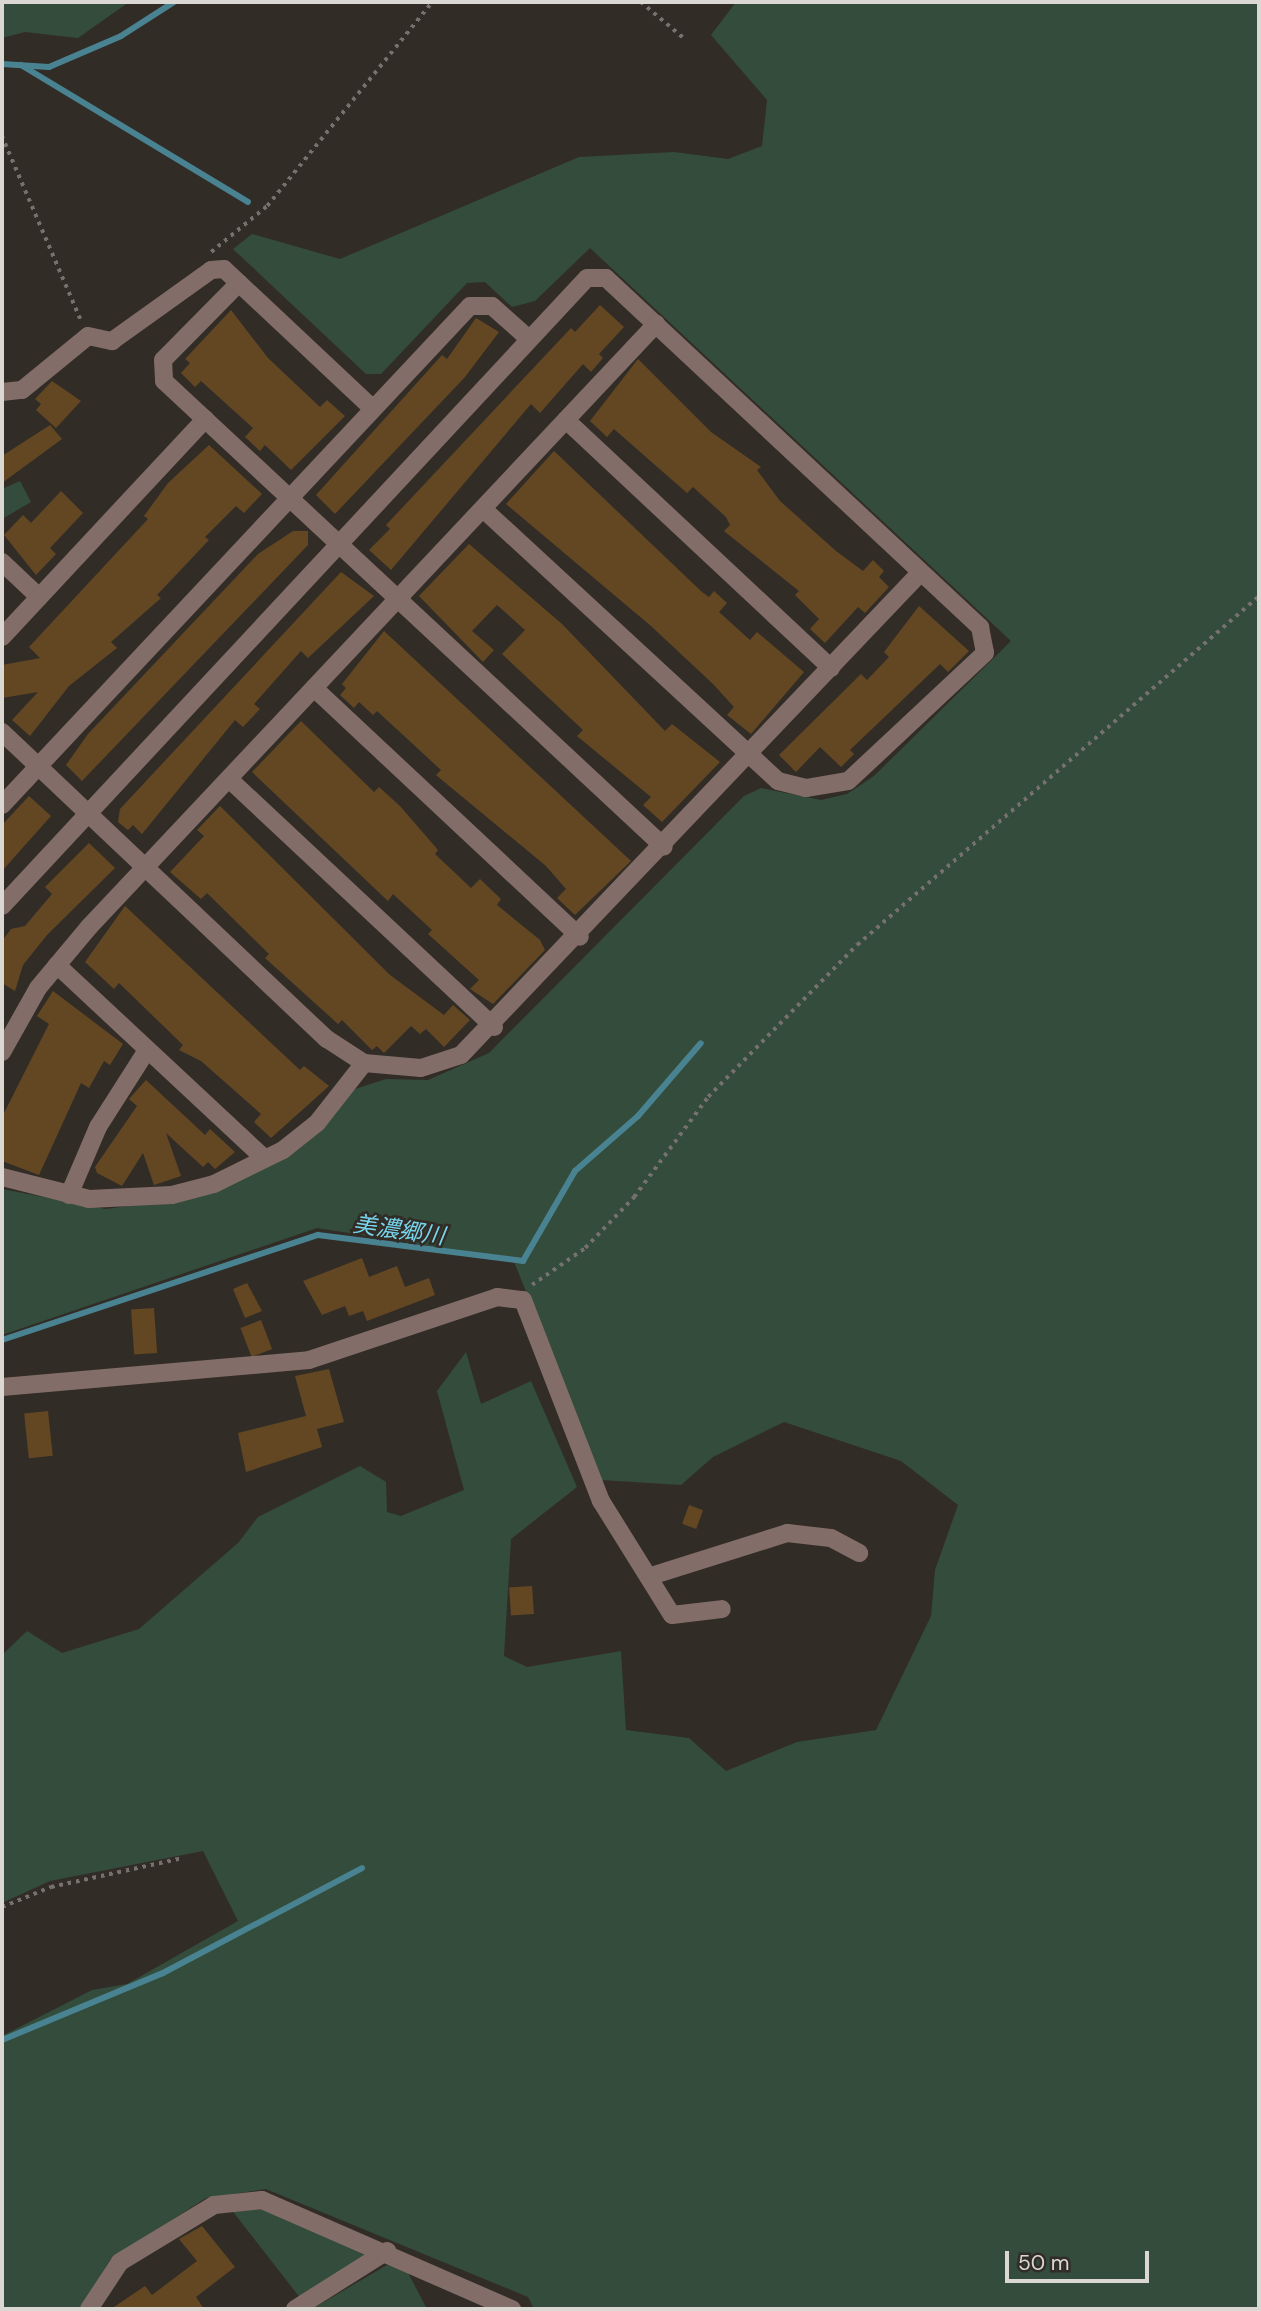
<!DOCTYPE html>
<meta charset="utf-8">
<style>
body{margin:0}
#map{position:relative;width:1261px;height:2311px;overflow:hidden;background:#322c27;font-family:"DM Sans","Noto Sans JP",sans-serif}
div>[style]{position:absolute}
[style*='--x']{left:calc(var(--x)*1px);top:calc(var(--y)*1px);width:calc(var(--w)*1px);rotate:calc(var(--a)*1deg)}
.green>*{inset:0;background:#334c3b}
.stream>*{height:6px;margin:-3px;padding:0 3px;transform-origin:3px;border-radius:3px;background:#498391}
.building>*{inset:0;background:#634722;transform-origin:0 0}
.path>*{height:3.5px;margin-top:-1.75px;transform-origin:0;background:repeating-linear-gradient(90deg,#76716c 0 3.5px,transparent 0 8.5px)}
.minor>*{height:18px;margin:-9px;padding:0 9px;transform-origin:9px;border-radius:9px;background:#836d68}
span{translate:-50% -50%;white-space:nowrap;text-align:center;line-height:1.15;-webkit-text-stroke:5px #322c27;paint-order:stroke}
.water-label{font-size:23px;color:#77d4ec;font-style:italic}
.frame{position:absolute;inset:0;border:4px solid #dbd8d4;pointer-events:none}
.scale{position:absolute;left:1005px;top:2251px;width:144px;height:32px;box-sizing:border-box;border:4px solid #dbd8d4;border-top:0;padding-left:9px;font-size:21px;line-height:24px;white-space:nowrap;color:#dbd8d4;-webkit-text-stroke:5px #322c27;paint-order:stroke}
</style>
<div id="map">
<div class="green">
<i style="clip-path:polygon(2px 2px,129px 2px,78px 38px,25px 32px,2px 38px)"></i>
<i style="clip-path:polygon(736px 2px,1259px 2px,1259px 2309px,534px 2309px,528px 2297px,266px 2189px,206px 2198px,110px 2260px,80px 2309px,2px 2309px,2px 2036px,92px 1990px,127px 1984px,238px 1921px,203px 1851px,50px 1881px,2px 1903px,2px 1655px,27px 1631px,62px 1653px,139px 1629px,238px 1543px,258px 1517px,360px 1466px,386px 1482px,387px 1512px,401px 1516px,464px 1490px,437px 1391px,466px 1352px,481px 1404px,531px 1381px,577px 1487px,511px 1539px,504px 1656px,527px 1667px,621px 1651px,626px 1730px,689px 1738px,726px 1771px,797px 1742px,876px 1730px,931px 1616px,935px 1570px,958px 1505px,901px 1461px,784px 1422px,713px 1457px,681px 1485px,601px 1480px,513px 1259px,317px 1228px,2px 1335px,2px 1189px,106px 1209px,202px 1196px,281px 1159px,355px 1089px,386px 1079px,428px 1080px,489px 1053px,744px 796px,761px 788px,821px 800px,847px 794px,874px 776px,1011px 641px,590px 248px,535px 301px,512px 307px,485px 282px,467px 283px,381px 374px,366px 374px,233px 249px,252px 234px,340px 259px,579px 157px,674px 152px,728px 159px,762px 146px,767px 100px,711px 35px)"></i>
<i style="clip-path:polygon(20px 481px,31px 502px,2px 519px,2px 489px)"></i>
<i style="clip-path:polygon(230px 2208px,273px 2209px,376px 2249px,301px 2299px)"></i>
<i style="clip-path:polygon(387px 2265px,406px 2269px,427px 2309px,312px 2309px)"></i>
</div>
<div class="stream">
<i style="--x:2;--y:64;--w:47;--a:3.7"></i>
<i style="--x:49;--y:67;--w:78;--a:-23.3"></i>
<i style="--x:121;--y:36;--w:63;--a:-32.7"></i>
<i style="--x:21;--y:65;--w:265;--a:31.1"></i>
<i style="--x:2;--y:1340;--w:333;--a:-18.4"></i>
<i style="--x:318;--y:1235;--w:207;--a:7.2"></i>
<i style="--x:523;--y:1261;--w:104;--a:-60"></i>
<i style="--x:575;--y:1171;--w:84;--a:-41.1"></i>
<i style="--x:638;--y:1116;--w:96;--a:-49.2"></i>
<i style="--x:2;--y:2040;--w:174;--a:-22.6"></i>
<i style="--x:163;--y:1973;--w:225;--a:-27.8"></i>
</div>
<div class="building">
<i style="clip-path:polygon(600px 305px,624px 327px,599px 354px,603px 358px,591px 372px,583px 364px,540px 413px,531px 404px,391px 570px,369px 550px,390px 529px,386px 525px,571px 328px,575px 332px)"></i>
<i style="clip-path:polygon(231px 310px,268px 358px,320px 407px,327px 400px,345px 416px,291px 470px,265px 445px,260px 451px,245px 437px,253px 428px,201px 381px,195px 387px,181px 373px,190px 363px,185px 359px)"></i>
<i style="clip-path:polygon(476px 318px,499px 332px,465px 377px,335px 514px,316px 495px,442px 355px,447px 359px)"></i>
<i style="clip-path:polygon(638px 359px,711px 432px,761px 467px,757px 470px,780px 501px,836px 551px,863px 571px,873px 560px,884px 571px,879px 577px,889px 587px,865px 613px,858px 607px,825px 643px,810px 629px,819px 619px,795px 595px,799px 591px,724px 531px,730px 525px,726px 517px,693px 487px,687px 493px,614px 429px,607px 437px,590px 421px)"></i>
<i style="clip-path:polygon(52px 381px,81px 401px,56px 428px,36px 410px,41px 404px,35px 399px)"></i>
<i style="clip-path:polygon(50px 425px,62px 439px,2px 483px,2px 456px)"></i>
<i style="clip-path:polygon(209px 445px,262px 494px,244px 513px,236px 506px,205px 537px,209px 540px,157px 595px,161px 598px,111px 642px,117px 648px,69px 686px,30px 736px,12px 720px,38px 692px,2px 698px,2px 665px,40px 658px,29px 647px,148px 519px,144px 516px,168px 483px)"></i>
<i style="clip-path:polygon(554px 451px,702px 592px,709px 597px,714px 591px,727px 603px,719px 612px,750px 640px,757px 632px,804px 672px,751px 734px,727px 715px,734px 707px,713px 684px,651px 626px,506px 504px)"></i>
<i style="clip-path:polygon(61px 491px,83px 513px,50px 548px,56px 554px,36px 575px,4px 535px,23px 515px,31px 523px)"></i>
<i style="clip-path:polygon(293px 531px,308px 531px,308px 545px,82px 781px,66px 765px,88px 734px,258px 554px)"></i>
<i style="clip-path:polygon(469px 544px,562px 624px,665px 731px,672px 724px,720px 762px,662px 822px,643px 805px,651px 797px,577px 736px,583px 730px,502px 654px,525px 630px,497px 605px,472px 631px,494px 650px,483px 662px,419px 596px)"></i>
<i style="clip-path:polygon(341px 572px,374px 596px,308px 658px,301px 651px,254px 704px,260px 709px,243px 727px,235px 720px,142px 834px,133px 825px,128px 830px,118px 822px,120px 809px)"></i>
<i style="clip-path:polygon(919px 606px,969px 651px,948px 672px,940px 664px,850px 750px,854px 754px,841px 767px,820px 747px,796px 772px,779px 755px,861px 674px,867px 680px,889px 657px,884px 652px)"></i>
<i style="clip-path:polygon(384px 631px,631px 861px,575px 915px,557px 898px,566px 889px,546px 866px,448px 785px,436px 775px,441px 770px,377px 711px,373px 715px,359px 702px,354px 708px,340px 695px,346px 688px,342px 684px)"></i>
<i style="clip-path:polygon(301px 721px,374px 792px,379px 787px,400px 806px,438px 850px,435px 854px,471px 888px,480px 879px,501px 899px,497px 905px,540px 940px,545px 950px,493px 1004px,470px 989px,479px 980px,428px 934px,432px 930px,393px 894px,388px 901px,252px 772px)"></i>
<i style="clip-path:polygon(29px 796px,51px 816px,2px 871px,2px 825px)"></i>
<i style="clip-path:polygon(220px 806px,390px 975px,444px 1015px,453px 1005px,470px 1020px,444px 1047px,426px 1029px,420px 1034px,411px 1026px,384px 1053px,377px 1046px,372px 1050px,342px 1020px,338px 1024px,265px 958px,269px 954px,207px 893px,201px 899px,170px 872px,204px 836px,197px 830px)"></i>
<i style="clip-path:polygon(89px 843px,115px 868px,47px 935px,23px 965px,15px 991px,2px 983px,2px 941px,11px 929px,25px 926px,52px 894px,45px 887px)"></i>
<i style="clip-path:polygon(125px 906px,300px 1070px,304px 1066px,329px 1086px,271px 1138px,254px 1122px,261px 1114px,201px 1061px,179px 1050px,183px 1045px,119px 983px,114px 989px,85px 962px)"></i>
<i style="clip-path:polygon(53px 991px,123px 1044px,110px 1065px,104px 1061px,89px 1088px,81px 1083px,39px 1175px,2px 1161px,2px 1117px,49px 1024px,37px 1016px)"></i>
<i style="clip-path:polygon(146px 1080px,205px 1135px,210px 1129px,235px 1152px,215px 1169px,208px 1162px,203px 1167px,166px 1133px,181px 1176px,154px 1185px,143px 1153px,122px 1186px,97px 1173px,95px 1167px,137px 1106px,129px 1099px)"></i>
<i style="clip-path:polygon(362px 1258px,369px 1277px,397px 1266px,405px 1287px,429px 1278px,435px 1295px,367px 1321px,363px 1311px,349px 1316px,345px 1306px,322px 1315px,303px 1281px)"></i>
<i style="clip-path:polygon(247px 1283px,262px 1311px,245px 1318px,233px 1289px)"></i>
<i style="left:154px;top:1308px;width:45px;height:23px;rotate:86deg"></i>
<i style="left:261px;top:1320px;width:31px;height:22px;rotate:69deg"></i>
<i style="clip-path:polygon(329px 1369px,344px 1422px,317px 1429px,322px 1447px,246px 1472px,238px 1433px,306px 1416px,295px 1376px)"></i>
<i style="left:48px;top:1411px;width:45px;height:24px;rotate:84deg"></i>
<i style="left:689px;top:1505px;width:15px;height:20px;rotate:20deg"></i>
<i style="left:532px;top:1586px;width:28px;height:23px;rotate:86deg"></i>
<i style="clip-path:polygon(202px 2226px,235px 2267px,196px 2297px,204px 2309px,111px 2309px,145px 2286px,152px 2295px,197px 2261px,179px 2239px)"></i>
</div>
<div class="path">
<i style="--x:641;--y:2;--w:59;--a:40.2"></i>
<i style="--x:2;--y:136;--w:200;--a:66.8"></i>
<i style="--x:211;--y:252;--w:72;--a:-39.4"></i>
<i style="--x:267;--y:206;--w:262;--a:-51"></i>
<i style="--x:532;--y:1285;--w:65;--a:-34.9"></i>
<i style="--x:585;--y:1248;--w:71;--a:-46.1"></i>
<i style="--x:634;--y:1197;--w:124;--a:-53.5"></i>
<i style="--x:708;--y:1097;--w:213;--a:-45.6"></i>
<i style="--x:857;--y:945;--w:532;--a:-40.96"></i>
<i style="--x:2;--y:1907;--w:53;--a:-22.2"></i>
<i style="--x:51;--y:1887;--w:135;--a:-12.4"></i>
</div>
<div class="minor">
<i style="--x:239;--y:283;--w:108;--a:134.6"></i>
<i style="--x:163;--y:360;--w:21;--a:87"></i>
<i style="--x:164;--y:381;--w:683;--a:42.98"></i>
<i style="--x:2;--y:392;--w:20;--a:-6"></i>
<i style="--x:22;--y:390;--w:85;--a:-39.3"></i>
<i style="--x:88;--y:336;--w:25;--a:12"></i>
<i style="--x:112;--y:341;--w:122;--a:-35.6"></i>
<i style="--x:211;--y:270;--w:13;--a:-4"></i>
<i style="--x:224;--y:269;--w:204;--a:43.2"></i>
<i style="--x:566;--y:420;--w:363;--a:43.1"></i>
<i style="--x:2;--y:562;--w:51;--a:43.4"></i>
<i style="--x:2;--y:637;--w:298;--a:-47"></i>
<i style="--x:314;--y:688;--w:364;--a:43.1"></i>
<i style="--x:2;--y:732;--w:447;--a:43.4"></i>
<i style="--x:327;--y:1039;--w:44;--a:33"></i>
<i style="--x:229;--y:779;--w:363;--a:43.1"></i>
<i style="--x:2;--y:805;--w:684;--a:-46.84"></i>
<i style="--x:470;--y:306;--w:22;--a:0"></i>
<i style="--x:492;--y:306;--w:50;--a:41.7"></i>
<i style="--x:2;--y:906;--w:858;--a:-47.03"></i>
<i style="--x:587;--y:278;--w:19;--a:0"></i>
<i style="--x:606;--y:278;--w:512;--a:43.02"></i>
<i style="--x:980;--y:627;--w:26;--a:79"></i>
<i style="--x:985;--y:653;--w:187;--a:136.9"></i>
<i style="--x:848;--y:781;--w:43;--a:170.5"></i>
<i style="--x:806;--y:788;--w:29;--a:-166"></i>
<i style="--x:778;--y:781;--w:401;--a:-137.3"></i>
<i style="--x:57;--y:965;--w:284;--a:43"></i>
<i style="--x:2;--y:1052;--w:73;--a:-60.6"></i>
<i style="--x:38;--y:988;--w:80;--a:-50.1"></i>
<i style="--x:89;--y:927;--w:828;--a:-46.76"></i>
<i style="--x:2;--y:1177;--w:90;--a:14.2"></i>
<i style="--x:89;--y:1199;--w:83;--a:-2.8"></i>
<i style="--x:172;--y:1195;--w:43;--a:-14.7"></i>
<i style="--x:214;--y:1184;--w:77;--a:-26.2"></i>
<i style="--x:283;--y:1150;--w:43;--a:-38.5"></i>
<i style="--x:317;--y:1123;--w:76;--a:-51.9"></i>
<i style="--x:364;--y:1063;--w:57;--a:5"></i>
<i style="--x:421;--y:1068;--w:42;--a:-18"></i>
<i style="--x:461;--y:1055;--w:666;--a:-46.4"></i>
<i style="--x:69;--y:1195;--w:74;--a:-66.9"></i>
<i style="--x:98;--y:1127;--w:91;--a:-57.5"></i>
<i style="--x:2;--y:1387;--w:308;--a:-5"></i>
<i style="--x:309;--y:1360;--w:198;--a:-18.5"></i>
<i style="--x:497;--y:1297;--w:26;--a:7"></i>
<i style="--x:523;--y:1300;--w:216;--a:68.8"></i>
<i style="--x:601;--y:1501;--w:134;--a:58.1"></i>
<i style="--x:672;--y:1615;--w:50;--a:-6.8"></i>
<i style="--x:651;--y:1576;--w:143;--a:-17.5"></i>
<i style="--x:787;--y:1533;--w:44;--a:6.5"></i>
<i style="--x:831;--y:1538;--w:32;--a:28"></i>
<i style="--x:89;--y:2309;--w:56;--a:-56.6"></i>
<i style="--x:120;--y:2262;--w:110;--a:-31.2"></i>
<i style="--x:214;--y:2205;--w:48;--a:-5.9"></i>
<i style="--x:262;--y:2200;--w:273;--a:23.6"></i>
<i style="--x:295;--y:2309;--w:109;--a:-32.2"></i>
</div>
<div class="water-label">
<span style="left:399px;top:1230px;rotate:8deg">美濃郷川</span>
</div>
<div class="frame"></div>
<div class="scale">50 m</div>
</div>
